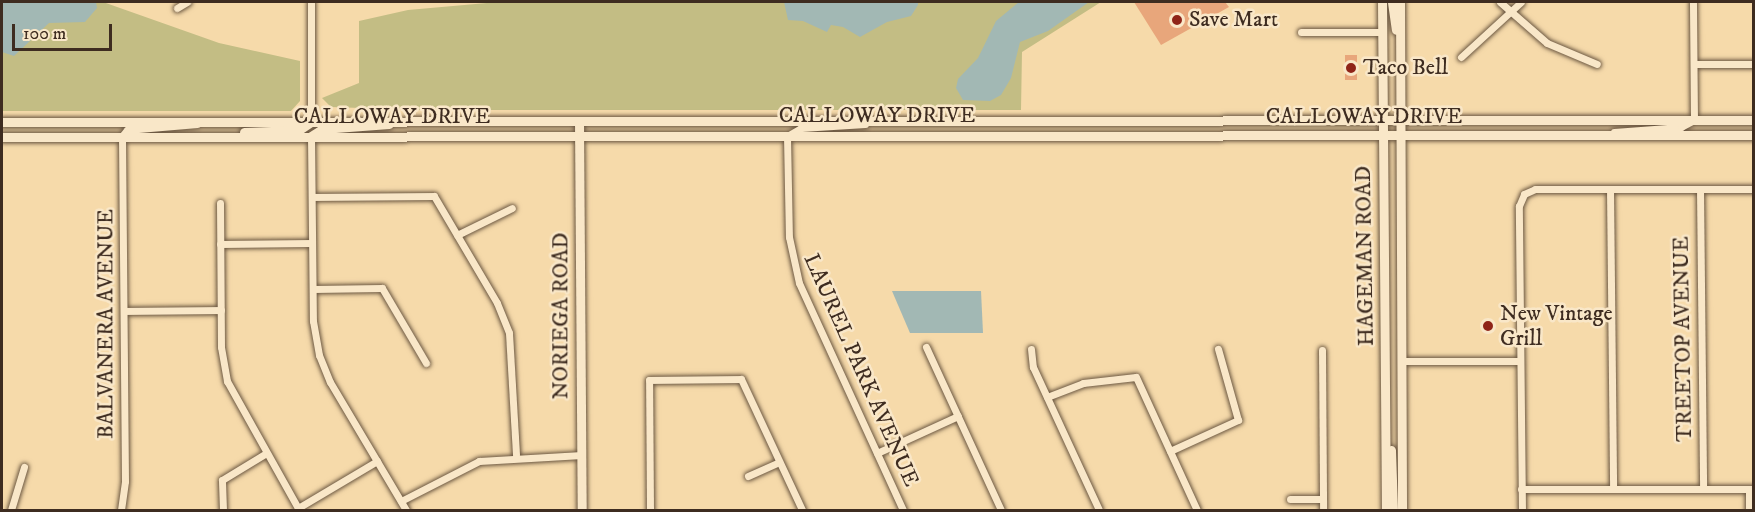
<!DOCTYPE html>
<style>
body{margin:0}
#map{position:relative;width:1755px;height:512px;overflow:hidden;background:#f6daaa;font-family:"IM FELL DW Pica",serif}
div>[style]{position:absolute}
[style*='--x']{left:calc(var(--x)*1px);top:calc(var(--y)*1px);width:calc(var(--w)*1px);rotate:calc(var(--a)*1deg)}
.green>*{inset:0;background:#c3bd84}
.water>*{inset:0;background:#a2b8b4}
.building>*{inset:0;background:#e8a67b;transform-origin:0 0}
.roads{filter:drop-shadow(0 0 2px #6c5842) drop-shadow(0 0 2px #6c5842)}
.street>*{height:7px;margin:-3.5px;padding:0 3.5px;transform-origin:3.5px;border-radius:3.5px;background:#f9e7c8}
.secondary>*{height:9px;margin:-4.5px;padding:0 4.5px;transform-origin:4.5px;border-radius:4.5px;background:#f9e7c8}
.dots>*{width:16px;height:16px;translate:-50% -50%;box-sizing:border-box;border:3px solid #f9e7c8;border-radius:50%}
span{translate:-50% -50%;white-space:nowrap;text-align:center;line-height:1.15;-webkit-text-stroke:5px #f9e7c8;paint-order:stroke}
.poi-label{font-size:22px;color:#3e2c20}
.left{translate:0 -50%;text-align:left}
.street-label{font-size:22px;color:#3e2c20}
.frame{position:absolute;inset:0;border:3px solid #3e2c20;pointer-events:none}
.scale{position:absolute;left:12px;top:24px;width:100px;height:27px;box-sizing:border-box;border:3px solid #3e2c20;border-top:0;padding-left:8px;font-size:18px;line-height:21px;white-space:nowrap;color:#3e2c20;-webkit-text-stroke:4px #f9e7c8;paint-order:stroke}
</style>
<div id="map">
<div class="green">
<i style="clip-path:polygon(2px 2px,103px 2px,219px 43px,300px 61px,300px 101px,291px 111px,2px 111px)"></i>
<i style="clip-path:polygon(498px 2px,1101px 2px,1022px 52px,1021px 110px,420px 110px,331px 107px,322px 98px,359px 83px,359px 21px,408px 10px)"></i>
</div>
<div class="water">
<i style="clip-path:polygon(2px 2px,96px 2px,97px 8px,85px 22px,49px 23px,14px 56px,2px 52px)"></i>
<i style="clip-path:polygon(784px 2px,918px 2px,918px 5px,911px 16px,887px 22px,860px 37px,843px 27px,831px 25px,827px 32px,803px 21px,788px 20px)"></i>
<i style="clip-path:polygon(1019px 2px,1089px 2px,1048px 31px,1020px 42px,1011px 78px,1001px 95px,990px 101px,963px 100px,956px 88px,958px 79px,978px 58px,996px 21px)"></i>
<i style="clip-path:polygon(892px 291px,981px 291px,983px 333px,910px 333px)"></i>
</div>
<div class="building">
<i style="clip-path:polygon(1134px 2px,1225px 2px,1229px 7px,1161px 45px)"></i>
<i style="left:1345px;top:55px;width:12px;height:25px"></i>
</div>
<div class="roads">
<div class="street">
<i style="--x:311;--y:2;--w:119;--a:90"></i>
<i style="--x:1500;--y:2;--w:62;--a:41.1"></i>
<i style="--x:1547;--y:43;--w:54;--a:22.8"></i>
<i style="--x:177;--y:8;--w:12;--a:-31"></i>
<i style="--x:1301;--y:32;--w:81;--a:0"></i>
<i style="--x:1461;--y:57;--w:81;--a:-42.5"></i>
<i style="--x:1694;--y:64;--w:60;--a:0"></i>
<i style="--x:865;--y:124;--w:64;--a:176.4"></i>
<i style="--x:801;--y:128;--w:16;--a:150"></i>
<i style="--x:787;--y:136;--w:101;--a:88.9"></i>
<i style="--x:789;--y:237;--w:47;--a:77.7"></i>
<i style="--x:799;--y:283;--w:250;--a:65.4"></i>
<i style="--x:1614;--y:132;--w:67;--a:-4.3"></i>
<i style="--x:1681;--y:127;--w:15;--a:-28"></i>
<i style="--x:1694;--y:120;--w:118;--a:-90.5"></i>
<i style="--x:311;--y:136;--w:185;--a:89.4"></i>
<i style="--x:313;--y:321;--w:35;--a:80"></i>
<i style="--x:319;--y:355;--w:29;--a:68"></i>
<i style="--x:330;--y:382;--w:149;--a:59.3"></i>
<i style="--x:1610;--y:189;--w:300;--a:89.4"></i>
<i style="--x:1700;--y:189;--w:300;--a:89.4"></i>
<i style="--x:312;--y:197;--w:122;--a:-0.5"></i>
<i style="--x:434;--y:196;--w:124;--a:59.5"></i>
<i style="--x:497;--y:303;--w:32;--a:68"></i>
<i style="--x:509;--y:333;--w:122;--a:86.7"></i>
<i style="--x:220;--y:203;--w:144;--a:89.6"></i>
<i style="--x:221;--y:347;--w:35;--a:80"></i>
<i style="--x:227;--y:381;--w:148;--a:60.8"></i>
<i style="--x:457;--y:235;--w:61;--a:-26.1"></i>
<i style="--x:220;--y:244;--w:92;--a:-0.6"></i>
<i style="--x:313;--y:289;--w:69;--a:-0.8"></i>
<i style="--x:382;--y:288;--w:87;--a:59.6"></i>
<i style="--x:124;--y:311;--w:97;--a:-0.6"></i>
<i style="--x:926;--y:347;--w:179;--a:65.3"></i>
<i style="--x:1031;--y:349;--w:18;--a:84"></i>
<i style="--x:1033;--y:367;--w:157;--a:65.2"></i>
<i style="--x:1322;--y:350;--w:160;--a:89.6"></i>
<i style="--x:1401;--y:361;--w:119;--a:0"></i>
<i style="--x:1047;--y:397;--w:39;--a:-21"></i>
<i style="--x:1083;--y:383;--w:53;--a:-6.5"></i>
<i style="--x:1136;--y:377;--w:146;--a:65.4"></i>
<i style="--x:1170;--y:451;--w:75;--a:-24.5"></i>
<i style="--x:1238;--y:420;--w:74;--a:-105.7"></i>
<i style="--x:877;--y:453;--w:89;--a:-24.6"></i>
<i style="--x:748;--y:476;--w:34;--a:-24"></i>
<i style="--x:1521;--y:489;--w:233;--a:0"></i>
<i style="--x:1749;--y:489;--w:21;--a:90"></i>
<i style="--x:1290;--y:499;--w:33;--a:0"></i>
<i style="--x:401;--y:501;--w:88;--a:-27.1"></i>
<i style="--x:479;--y:461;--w:103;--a:-3.3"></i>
<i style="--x:298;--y:508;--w:92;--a:-30.7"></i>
<i style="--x:11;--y:510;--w:45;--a:-73.2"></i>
<i style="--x:121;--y:510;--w:29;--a:-82"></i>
<i style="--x:125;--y:481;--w:345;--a:-90.5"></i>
<i style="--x:122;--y:136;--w:8;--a:-50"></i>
<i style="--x:127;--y:130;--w:70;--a:-4.9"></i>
<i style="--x:223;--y:510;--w:30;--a:-92"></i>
<i style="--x:222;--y:480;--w:50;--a:-31.2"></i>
<i style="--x:650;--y:510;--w:130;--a:-90.4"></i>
<i style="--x:649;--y:380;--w:92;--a:-0.6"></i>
<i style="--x:741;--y:379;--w:145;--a:65"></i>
<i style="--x:1522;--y:510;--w:304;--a:-90.6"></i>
<i style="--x:1519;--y:206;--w:13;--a:-67"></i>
<i style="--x:1524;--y:194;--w:12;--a:-24"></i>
<i style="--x:1535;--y:189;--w:219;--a:0"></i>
</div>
<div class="secondary">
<i style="--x:1382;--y:2;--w:508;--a:89.55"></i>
<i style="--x:1392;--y:2;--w:28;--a:82"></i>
<i style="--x:1400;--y:2;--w:508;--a:89.77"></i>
<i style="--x:579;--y:121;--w:389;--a:89.6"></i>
<i style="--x:2;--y:122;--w:1752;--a:-0.07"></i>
<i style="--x:244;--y:132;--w:55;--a:-2.1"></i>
<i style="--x:299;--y:130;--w:14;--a:-34"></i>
<i style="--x:311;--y:136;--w:13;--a:-32"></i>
<i style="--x:322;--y:129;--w:67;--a:-4.3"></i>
<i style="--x:2;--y:137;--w:1752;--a:-0.07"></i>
<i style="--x:1391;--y:450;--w:60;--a:88.1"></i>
</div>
</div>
<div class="dots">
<i style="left:1177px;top:20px;background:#8f2418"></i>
<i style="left:1351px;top:68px;background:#8f2418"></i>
<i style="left:1488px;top:326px;background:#8f2418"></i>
</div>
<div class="poi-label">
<span class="left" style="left:1189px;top:20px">Save Mart</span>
<span class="left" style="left:1363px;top:68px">Taco Bell</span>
<span class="left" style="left:1500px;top:326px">New Vintage<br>Grill</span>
</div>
<div class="street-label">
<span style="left:877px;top:116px">CALLOWAY DRIVE</span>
<span style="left:392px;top:117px">CALLOWAY DRIVE</span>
<span style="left:1364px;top:117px">CALLOWAY DRIVE</span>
<span style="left:1365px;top:256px;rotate:-91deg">HAGEMAN ROAD</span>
<span style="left:561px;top:316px;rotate:-90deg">NORIEGA ROAD</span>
<span style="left:106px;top:324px;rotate:-90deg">BALVANERA AVENUE</span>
<span style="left:1683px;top:339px;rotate:-91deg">TREETOP AVENUE</span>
<span style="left:861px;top:370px;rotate:66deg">LAUREL PARK AVENUE</span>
</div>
<div class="frame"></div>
<div class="scale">100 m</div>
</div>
